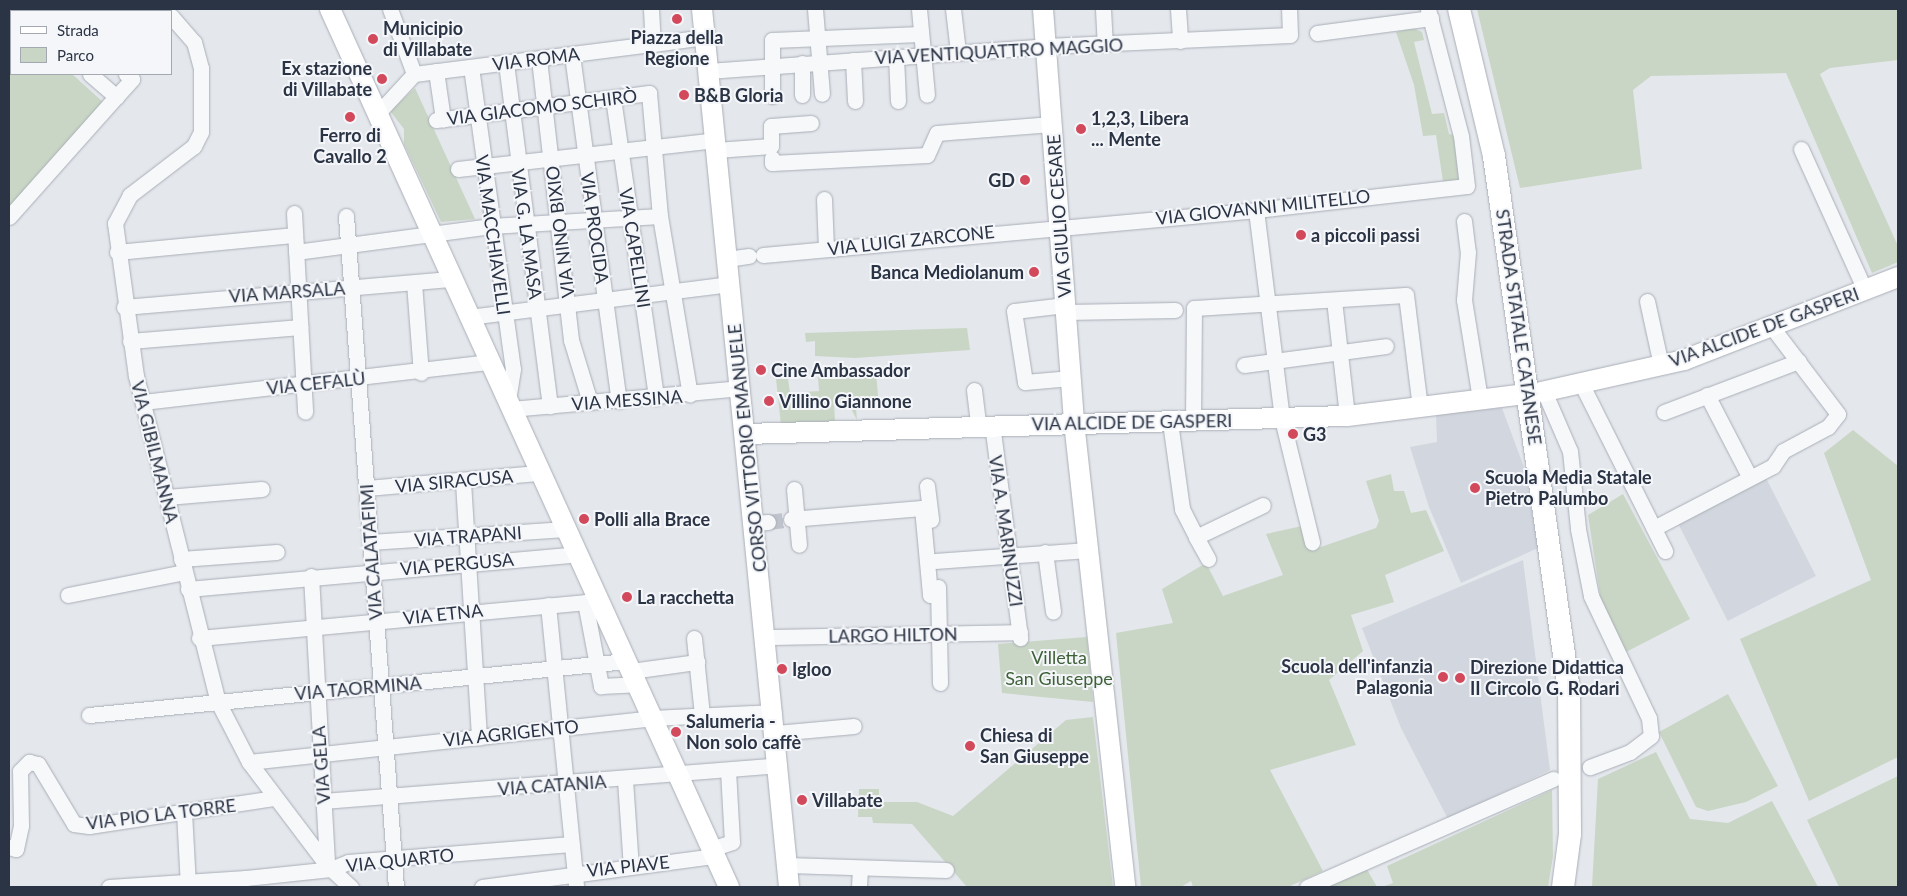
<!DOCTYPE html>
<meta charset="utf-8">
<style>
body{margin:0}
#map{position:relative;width:1907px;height:896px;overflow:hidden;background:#e4e7ec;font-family:Lato,sans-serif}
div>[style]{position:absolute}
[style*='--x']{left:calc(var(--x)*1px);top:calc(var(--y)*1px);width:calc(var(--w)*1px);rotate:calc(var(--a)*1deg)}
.built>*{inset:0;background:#d2d6de;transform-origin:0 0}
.green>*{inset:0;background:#c9d6c5}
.street-tunnel>*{height:15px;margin-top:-7.5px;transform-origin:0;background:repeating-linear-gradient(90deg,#bfc3cb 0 15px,transparent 0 23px)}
.roads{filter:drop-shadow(0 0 1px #a9aeb7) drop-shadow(0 0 1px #a9aeb7)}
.street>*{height:15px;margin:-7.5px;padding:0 7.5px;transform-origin:7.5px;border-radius:7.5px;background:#f7f8fa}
.secondary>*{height:20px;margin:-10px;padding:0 10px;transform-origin:10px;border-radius:10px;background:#fff}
.primary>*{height:22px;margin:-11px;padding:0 11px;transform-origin:11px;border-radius:11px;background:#fff}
.dots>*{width:14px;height:14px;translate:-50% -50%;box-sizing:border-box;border:2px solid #f4f6f9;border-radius:50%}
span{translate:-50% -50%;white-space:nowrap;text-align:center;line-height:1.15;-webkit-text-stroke:4px #f4f6f9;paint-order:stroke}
.poi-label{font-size:18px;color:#2b3445;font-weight:700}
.left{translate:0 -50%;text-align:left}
.right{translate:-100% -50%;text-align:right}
.street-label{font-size:18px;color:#2b3445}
.park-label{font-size:18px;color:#3f6138}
.frame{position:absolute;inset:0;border:10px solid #2b3445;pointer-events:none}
.legend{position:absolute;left:10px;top:10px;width:162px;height:65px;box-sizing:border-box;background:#f4f6f9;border:1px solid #a4a8b1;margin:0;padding:6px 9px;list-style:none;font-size:15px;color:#2b3445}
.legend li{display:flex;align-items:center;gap:10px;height:25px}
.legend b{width:25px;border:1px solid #a4a8b1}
</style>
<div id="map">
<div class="built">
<i style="clip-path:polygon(1502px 408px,1525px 470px,1538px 548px,1461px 583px,1429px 507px,1410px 447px,1437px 442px,1436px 414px)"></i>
<i style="left:1766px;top:478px;width:110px;height:99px;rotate:63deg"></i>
<i style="clip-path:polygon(1523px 560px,1550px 770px,1448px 819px,1401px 728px,1362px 628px)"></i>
</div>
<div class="green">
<i style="clip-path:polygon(9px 9px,12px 9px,11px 74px,72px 74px,103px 102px,9px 209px)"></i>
<i style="clip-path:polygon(1477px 9px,1898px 9px,1898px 60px,1830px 68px,1820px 74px,1898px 246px,1898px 262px,1872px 273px,1786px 73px,1651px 76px,1633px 90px,1642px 169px,1520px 188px)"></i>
<i style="clip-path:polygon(1413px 28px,1422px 32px,1424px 40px,1414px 42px,1432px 114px,1444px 113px,1449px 134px,1454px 135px,1461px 180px,1444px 188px,1436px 135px,1423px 136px,1414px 85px,1396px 32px)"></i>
<i style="clip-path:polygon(415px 88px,475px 219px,441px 222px,404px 144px,404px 129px,390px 111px)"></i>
<i style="clip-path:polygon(967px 328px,970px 350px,855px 358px,815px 356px,815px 341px,806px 342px,805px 333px)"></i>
<i style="clip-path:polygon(876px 372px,879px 407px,856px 408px,857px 420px,848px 403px,834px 404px,835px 421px,781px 425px,776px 379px,788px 379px,790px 393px,819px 391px,818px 377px)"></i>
<i style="clip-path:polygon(1853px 430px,1898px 466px,1898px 757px,1809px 801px,1740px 639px,1871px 580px,1824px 453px)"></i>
<i style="clip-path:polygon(1391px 474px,1394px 491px,1404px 491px,1411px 513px,1426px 510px,1444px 551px,1385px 575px,1394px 602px,1351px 615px,1363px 651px,1329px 680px,1356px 745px,1270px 770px,1323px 871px,1288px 887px,1193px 887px,1191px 881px,1181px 887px,1141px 887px,1116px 633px,1173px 623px,1162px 589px,1206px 563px,1223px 596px,1283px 575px,1266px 534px,1302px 526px,1312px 550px,1376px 528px,1379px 521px,1366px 481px)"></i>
<i style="clip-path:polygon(1623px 494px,1690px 619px,1626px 652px,1602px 608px,1588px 515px)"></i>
<i style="clip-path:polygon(1087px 637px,1093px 702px,1002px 693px,998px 644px)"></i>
<i style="clip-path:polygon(1728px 694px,1778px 786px,1746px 802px,1708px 811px,1696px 807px,1659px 732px)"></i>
<i style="clip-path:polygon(1093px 717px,1113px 887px,967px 887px,912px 824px,873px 823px,872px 817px,858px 817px,859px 789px,879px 789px,879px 802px,917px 802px,953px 816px,1066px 720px)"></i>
<i style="clip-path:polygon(1656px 752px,1690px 819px,1728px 823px,1772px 801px,1818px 887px,1592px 887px,1598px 779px)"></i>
<i style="clip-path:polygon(1898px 776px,1898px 887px,1839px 887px,1807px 820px)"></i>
<i style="clip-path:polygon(1552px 790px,1553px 856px,1548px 887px,1382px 887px,1393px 883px,1387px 866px)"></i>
<i style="clip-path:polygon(1365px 866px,1377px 887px,1322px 887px)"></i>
</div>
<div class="street-tunnel">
<i style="--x:768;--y:522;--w:23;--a:-7"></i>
</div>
<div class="roads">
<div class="street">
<i style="--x:17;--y:9;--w:4;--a:34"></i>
<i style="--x:53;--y:9;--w:4;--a:34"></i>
<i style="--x:390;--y:9;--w:69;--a:69.7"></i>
<i style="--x:651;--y:9;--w:35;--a:87"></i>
<i style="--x:653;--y:44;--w:52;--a:-7.7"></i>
<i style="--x:815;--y:9;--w:85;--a:85.3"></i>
<i style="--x:919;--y:9;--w:86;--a:84.7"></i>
<i style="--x:953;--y:9;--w:43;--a:83.4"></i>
<i style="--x:1103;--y:9;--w:35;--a:87"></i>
<i style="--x:1178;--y:9;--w:32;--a:86"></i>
<i style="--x:171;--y:16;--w:35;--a:49"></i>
<i style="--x:194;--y:42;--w:27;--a:75"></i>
<i style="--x:201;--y:68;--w:64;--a:90"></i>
<i style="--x:201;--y:132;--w:16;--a:117"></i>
<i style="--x:194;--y:146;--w:81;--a:142.6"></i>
<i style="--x:130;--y:195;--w:32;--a:118"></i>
<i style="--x:115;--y:223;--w:154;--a:82.2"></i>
<i style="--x:136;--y:376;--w:336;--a:75.9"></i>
<i style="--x:218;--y:702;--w:68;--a:62.7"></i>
<i style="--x:249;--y:762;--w:129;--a:52.9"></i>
<i style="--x:327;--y:865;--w:33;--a:43"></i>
<i style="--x:1317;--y:33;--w:115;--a:-7.5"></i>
<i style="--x:572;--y:55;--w:349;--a:82.3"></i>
<i style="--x:896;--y:57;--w:44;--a:87.4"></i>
<i style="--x:539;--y:59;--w:283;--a:83.5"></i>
<i style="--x:571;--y:340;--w:65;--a:73"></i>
<i style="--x:853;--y:60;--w:41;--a:87.2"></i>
<i style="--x:506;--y:63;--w:346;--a:82.7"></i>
<i style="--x:471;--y:67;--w:305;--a:82.1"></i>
<i style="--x:513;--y:369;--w:33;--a:99"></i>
<i style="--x:436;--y:71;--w:49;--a:81.7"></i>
<i style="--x:708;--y:71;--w:339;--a:-4.2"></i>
<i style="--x:1046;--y:46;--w:244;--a:-2.6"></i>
<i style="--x:1290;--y:35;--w:26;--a:-92"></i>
<i style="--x:90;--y:74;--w:35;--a:41"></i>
<i style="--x:116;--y:97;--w:24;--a:-48"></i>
<i style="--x:132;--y:79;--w:8;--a:-140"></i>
<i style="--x:802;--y:95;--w:32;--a:-90"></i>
<i style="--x:772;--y:96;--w:56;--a:-90"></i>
<i style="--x:772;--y:40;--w:149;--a:-2.3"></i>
<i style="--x:613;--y:98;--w:303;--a:81.8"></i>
<i style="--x:377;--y:114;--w:54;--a:-47.2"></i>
<i style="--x:414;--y:74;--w:241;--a:-7.2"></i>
<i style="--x:436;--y:120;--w:215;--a:-7.2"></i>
<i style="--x:649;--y:93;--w:123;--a:84.9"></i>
<i style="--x:660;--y:216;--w:181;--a:80.5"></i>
<i style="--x:1801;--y:149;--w:155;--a:65.6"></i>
<i style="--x:716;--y:150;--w:55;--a:-4.2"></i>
<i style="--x:771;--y:146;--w:20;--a:-90"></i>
<i style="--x:771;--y:126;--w:40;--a:-4.3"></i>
<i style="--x:772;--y:158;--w:5;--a:90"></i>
<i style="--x:772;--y:163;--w:155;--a:-3"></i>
<i style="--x:927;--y:155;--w:24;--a:-66"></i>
<i style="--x:937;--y:133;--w:115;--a:-4.5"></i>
<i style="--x:458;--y:169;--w:259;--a:-6.4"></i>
<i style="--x:824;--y:199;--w:50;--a:87.7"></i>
<i style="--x:1256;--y:210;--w:211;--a:82.9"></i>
<i style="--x:1282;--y:419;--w:127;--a:76.3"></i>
<i style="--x:294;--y:213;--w:199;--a:86.8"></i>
<i style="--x:346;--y:216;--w:673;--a:85.74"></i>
<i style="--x:9;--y:217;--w:161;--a:-48.3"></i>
<i style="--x:1464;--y:221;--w:31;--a:83"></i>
<i style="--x:1468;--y:252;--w:48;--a:94.8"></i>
<i style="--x:1464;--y:300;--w:100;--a:80.8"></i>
<i style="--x:117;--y:252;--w:179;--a:-5.5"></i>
<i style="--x:296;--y:252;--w:197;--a:-7.6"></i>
<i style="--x:491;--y:226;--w:169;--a:-3.4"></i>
<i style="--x:763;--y:255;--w:495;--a:-5.2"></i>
<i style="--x:1256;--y:210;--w:212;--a:-6.5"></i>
<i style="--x:1467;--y:186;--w:50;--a:-96.8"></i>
<i style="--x:1461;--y:136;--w:131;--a:-104.6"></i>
<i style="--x:727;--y:259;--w:22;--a:-8"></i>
<i style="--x:414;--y:283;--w:90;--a:85.6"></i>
<i style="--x:1334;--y:300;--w:117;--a:83.6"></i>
<i style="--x:1647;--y:301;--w:66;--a:77.7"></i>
<i style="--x:1065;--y:305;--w:51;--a:173.3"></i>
<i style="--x:1014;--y:311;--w:72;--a:81.2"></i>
<i style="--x:1025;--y:382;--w:46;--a:-5"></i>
<i style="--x:124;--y:307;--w:327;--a:-4.9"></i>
<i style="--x:1066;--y:312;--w:109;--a:-1.1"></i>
<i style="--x:469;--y:317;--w:263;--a:-7.2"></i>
<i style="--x:130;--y:341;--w:171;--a:-4.7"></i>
<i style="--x:1244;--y:365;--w:143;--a:-7.6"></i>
<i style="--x:1581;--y:383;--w:188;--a:63.4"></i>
<i style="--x:974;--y:390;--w:34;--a:83"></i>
<i style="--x:1544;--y:391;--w:65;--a:66.6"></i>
<i style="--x:1570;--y:451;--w:78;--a:84.1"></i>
<i style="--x:1578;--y:529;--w:68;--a:79"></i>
<i style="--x:1591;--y:596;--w:135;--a:64.6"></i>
<i style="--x:1649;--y:718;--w:18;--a:84"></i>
<i style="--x:1651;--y:736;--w:26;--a:143"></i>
<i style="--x:1630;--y:752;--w:43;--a:159.4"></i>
<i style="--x:1707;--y:395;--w:93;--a:62.6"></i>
<i style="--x:143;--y:402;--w:349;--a:-6.6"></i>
<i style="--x:511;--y:409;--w:231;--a:-5.2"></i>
<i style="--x:1664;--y:412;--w:144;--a:-20.7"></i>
<i style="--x:1170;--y:422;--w:88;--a:82.1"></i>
<i style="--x:1182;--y:509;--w:31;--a:63"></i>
<i style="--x:1196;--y:537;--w:74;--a:-25.5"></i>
<i style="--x:1193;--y:422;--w:114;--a:-89.5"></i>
<i style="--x:1194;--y:308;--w:212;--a:-3.5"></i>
<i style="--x:1406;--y:295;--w:113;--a:82.9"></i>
<i style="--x:992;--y:424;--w:216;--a:82.5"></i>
<i style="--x:463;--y:482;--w:256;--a:86.4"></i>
<i style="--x:927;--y:486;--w:34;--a:83"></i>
<i style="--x:367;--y:488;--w:174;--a:-5"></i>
<i style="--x:794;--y:489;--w:56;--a:84.9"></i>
<i style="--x:167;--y:497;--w:95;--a:-4.8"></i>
<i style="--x:791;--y:519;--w:131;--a:-4.8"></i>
<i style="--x:922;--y:508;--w:87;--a:84.7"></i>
<i style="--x:930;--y:595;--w:8;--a:0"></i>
<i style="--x:755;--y:523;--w:13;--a:-4"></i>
<i style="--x:1654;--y:528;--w:134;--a:-27.5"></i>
<i style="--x:1773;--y:466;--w:18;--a:-56"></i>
<i style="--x:1783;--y:451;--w:51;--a:-28.1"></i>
<i style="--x:1828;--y:427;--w:16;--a:-52"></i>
<i style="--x:1838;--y:414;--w:109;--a:-127.2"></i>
<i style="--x:1196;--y:537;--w:25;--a:61"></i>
<i style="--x:370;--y:542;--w:196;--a:-3.8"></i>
<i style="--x:1045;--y:552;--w:60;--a:82.3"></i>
<i style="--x:181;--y:559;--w:96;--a:-4.2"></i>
<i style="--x:935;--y:561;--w:153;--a:-4.1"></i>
<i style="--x:311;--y:576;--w:289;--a:86.8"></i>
<i style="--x:938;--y:587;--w:96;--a:88.8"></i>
<i style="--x:188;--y:589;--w:391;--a:-5.1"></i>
<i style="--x:68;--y:595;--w:118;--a:-11.2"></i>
<i style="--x:585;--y:602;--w:86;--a:79.2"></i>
<i style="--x:601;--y:686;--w:35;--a:-3"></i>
<i style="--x:548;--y:605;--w:283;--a:84.3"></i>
<i style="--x:767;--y:637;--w:253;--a:-1.1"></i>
<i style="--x:199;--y:638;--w:401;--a:-5.3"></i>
<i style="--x:694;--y:638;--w:78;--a:84.1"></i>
<i style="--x:631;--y:671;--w:67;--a:-7.8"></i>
<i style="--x:89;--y:715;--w:540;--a:-5.74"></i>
<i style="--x:776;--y:733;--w:78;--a:-5.1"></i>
<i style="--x:249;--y:762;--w:405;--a:-6.2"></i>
<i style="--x:652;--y:718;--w:122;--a:-2.8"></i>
<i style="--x:625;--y:780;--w:87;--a:86.1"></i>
<i style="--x:324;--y:801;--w:456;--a:-4.5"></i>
<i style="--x:184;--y:812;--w:75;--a:86.9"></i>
<i style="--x:9;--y:847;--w:7;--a:16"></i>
<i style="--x:16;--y:849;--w:24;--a:-78"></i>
<i style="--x:21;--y:826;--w:55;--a:-91"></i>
<i style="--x:20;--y:771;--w:13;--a:-45"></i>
<i style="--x:29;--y:762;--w:9;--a:13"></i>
<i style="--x:38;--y:764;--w:70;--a:59"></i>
<i style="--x:74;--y:824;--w:15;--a:8"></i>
<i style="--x:89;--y:826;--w:188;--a:-8.6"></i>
<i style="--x:711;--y:849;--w:22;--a:-18"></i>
<i style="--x:732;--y:842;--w:72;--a:-93.2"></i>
<i style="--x:787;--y:865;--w:159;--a:1.8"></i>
<i style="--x:109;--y:887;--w:137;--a:-3.8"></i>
<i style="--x:246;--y:878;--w:85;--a:-6"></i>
<i style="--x:331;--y:869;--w:18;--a:-22"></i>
<i style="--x:348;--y:862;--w:224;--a:-4.6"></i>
<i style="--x:482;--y:887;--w:235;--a:-7.6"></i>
<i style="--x:859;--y:887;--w:18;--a:-87"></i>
<i style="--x:1307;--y:887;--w:269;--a:-23.7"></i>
</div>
<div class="secondary">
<i style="--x:330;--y:9;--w:964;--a:65.56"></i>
<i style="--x:702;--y:9;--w:882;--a:84.34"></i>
<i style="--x:1043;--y:9;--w:414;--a:85.7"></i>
<i style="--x:1074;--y:422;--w:468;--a:83.7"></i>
<i style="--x:1541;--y:392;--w:147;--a:-12.6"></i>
<i style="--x:1684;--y:360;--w:230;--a:-21.2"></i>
<i style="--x:746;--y:434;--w:601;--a:-1.72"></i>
<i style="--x:1347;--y:416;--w:171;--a:-7"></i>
</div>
<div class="primary">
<i style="--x:1459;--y:9;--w:151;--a:76.6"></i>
<i style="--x:1494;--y:156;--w:539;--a:82.01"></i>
<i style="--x:1569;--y:690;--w:144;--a:89.6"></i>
<i style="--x:1570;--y:834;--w:53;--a:97.5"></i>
</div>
</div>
<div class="dots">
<i style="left:677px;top:19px;background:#d1495b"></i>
<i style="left:373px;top:39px;background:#d1495b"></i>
<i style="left:382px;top:79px;background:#d1495b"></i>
<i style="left:684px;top:95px;background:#d1495b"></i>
<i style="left:350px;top:117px;background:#d1495b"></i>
<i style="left:1081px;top:129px;background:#d1495b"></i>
<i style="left:1025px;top:180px;background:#d1495b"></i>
<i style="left:1301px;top:235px;background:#d1495b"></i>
<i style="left:1034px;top:272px;background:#d1495b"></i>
<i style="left:761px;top:370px;background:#d1495b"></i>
<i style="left:769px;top:401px;background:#d1495b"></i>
<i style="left:1293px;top:434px;background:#d1495b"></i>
<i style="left:1475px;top:488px;background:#d1495b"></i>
<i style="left:584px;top:519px;background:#d1495b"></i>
<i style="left:627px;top:597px;background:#d1495b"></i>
<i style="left:782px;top:669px;background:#d1495b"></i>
<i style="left:1443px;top:677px;background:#d1495b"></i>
<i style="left:1460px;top:678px;background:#d1495b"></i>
<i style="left:676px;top:732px;background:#d1495b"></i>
<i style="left:970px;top:746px;background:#d1495b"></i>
<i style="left:802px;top:800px;background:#d1495b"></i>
</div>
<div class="poi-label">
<span class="left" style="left:383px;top:39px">Municipio<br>di Villabate</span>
<span style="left:677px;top:48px">Piazza della<br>Regione</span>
<span class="right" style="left:372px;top:79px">Ex stazione<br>di Villabate</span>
<span class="left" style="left:694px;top:95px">B&amp;B Gloria</span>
<span class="left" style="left:1091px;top:129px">1,2,3, Libera<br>... Mente</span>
<span style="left:350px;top:146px">Ferro di<br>Cavallo 2</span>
<span class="right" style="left:1015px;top:180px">GD</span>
<span class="left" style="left:1311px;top:235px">a piccoli passi</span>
<span class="right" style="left:1024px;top:272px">Banca Mediolanum</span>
<span class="left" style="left:771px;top:370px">Cine Ambassador</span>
<span class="left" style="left:779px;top:401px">Villino Giannone</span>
<span class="left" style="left:1303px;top:434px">G3</span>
<span class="left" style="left:1485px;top:488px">Scuola Media Statale<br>Pietro Palumbo</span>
<span class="left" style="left:594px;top:519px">Polli alla Brace</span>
<span class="left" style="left:637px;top:597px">La racchetta</span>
<span class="right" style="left:1433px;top:677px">Scuola dell'infanzia<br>Palagonia</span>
<span class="left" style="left:1470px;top:678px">Direzione Didattica<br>II Circolo G. Rodari</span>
<span class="left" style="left:792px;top:669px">Igloo</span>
<span class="left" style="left:686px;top:732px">Salumeria -<br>Non solo caffè</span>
<span class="left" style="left:980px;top:746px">Chiesa di<br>San Giuseppe</span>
<span class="left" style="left:812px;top:800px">Villabate</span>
</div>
<div class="street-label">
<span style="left:999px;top:51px;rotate:-3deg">VIA VENTIQUATTRO MAGGIO</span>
<span style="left:536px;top:59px;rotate:-7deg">VIA ROMA</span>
<span style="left:542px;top:107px;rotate:-7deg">VIA GIACOMO SCHIRÒ</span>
<span style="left:1263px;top:207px;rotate:-6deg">VIA GIOVANNI MILITELLO</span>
<span style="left:1059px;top:216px;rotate:-94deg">VIA GIULIO CESARE</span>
<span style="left:595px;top:228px;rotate:82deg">VIA PROCIDA</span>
<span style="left:560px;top:232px;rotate:-97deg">VIA NINO BIXIO</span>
<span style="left:527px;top:234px;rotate:82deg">VIA G. LA MASA</span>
<span style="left:493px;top:235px;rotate:82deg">VIA MACCHIAVELLI</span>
<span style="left:911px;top:240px;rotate:-6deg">VIA LUIGI ZARCONE</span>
<span style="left:635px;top:248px;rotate:81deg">VIA CAPELLINI</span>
<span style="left:287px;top:292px;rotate:-4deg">VIA MARSALA</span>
<span style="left:1519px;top:327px;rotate:82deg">STRADA STATALE CATANESE</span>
<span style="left:1764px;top:327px;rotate:-20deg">VIA ALCIDE DE GASPERI</span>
<span style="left:316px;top:383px;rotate:-6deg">VIA CEFALÙ</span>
<span style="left:627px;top:400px;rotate:-4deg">VIA MESSINA</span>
<span style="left:1132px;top:422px;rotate:-1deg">VIA ALCIDE DE GASPERI</span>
<span style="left:747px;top:448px;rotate:-96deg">CORSO VITTORIO EMANUELE</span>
<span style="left:155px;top:452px;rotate:76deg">VIA GIBILMANNA</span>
<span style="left:454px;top:481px;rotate:-5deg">VIA SIRACUSA</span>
<span style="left:1006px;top:531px;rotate:82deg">VIA A. MARINUZZI</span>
<span style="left:468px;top:536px;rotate:-4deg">VIA TRAPANI</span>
<span style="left:371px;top:552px;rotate:-94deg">VIA CALATAFIMI</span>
<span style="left:457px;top:564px;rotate:-5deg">VIA PERGUSA</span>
<span style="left:443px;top:614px;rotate:-6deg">VIA ETNA</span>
<span style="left:893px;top:635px;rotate:-1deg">LARGO HILTON</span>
<span style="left:358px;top:688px;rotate:-5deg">VIA TAORMINA</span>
<span style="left:511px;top:733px;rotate:-6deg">VIA AGRIGENTO</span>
<span style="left:321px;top:765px;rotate:-94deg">VIA GELA</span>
<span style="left:552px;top:785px;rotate:-4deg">VIA CATANIA</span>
<span style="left:161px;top:814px;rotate:-7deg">VIA PIO LA TORRE</span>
<span style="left:400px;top:860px;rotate:-6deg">VIA QUARTO</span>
<span style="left:628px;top:866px;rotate:-6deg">VIA PIAVE</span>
</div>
<div class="park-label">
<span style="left:1059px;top:668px">Villetta<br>San Giuseppe</span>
</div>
<div class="frame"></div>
<ul class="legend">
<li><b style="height:6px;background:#fff"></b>Strada</li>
<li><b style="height:14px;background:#c9d6c5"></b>Parco</li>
</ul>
</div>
